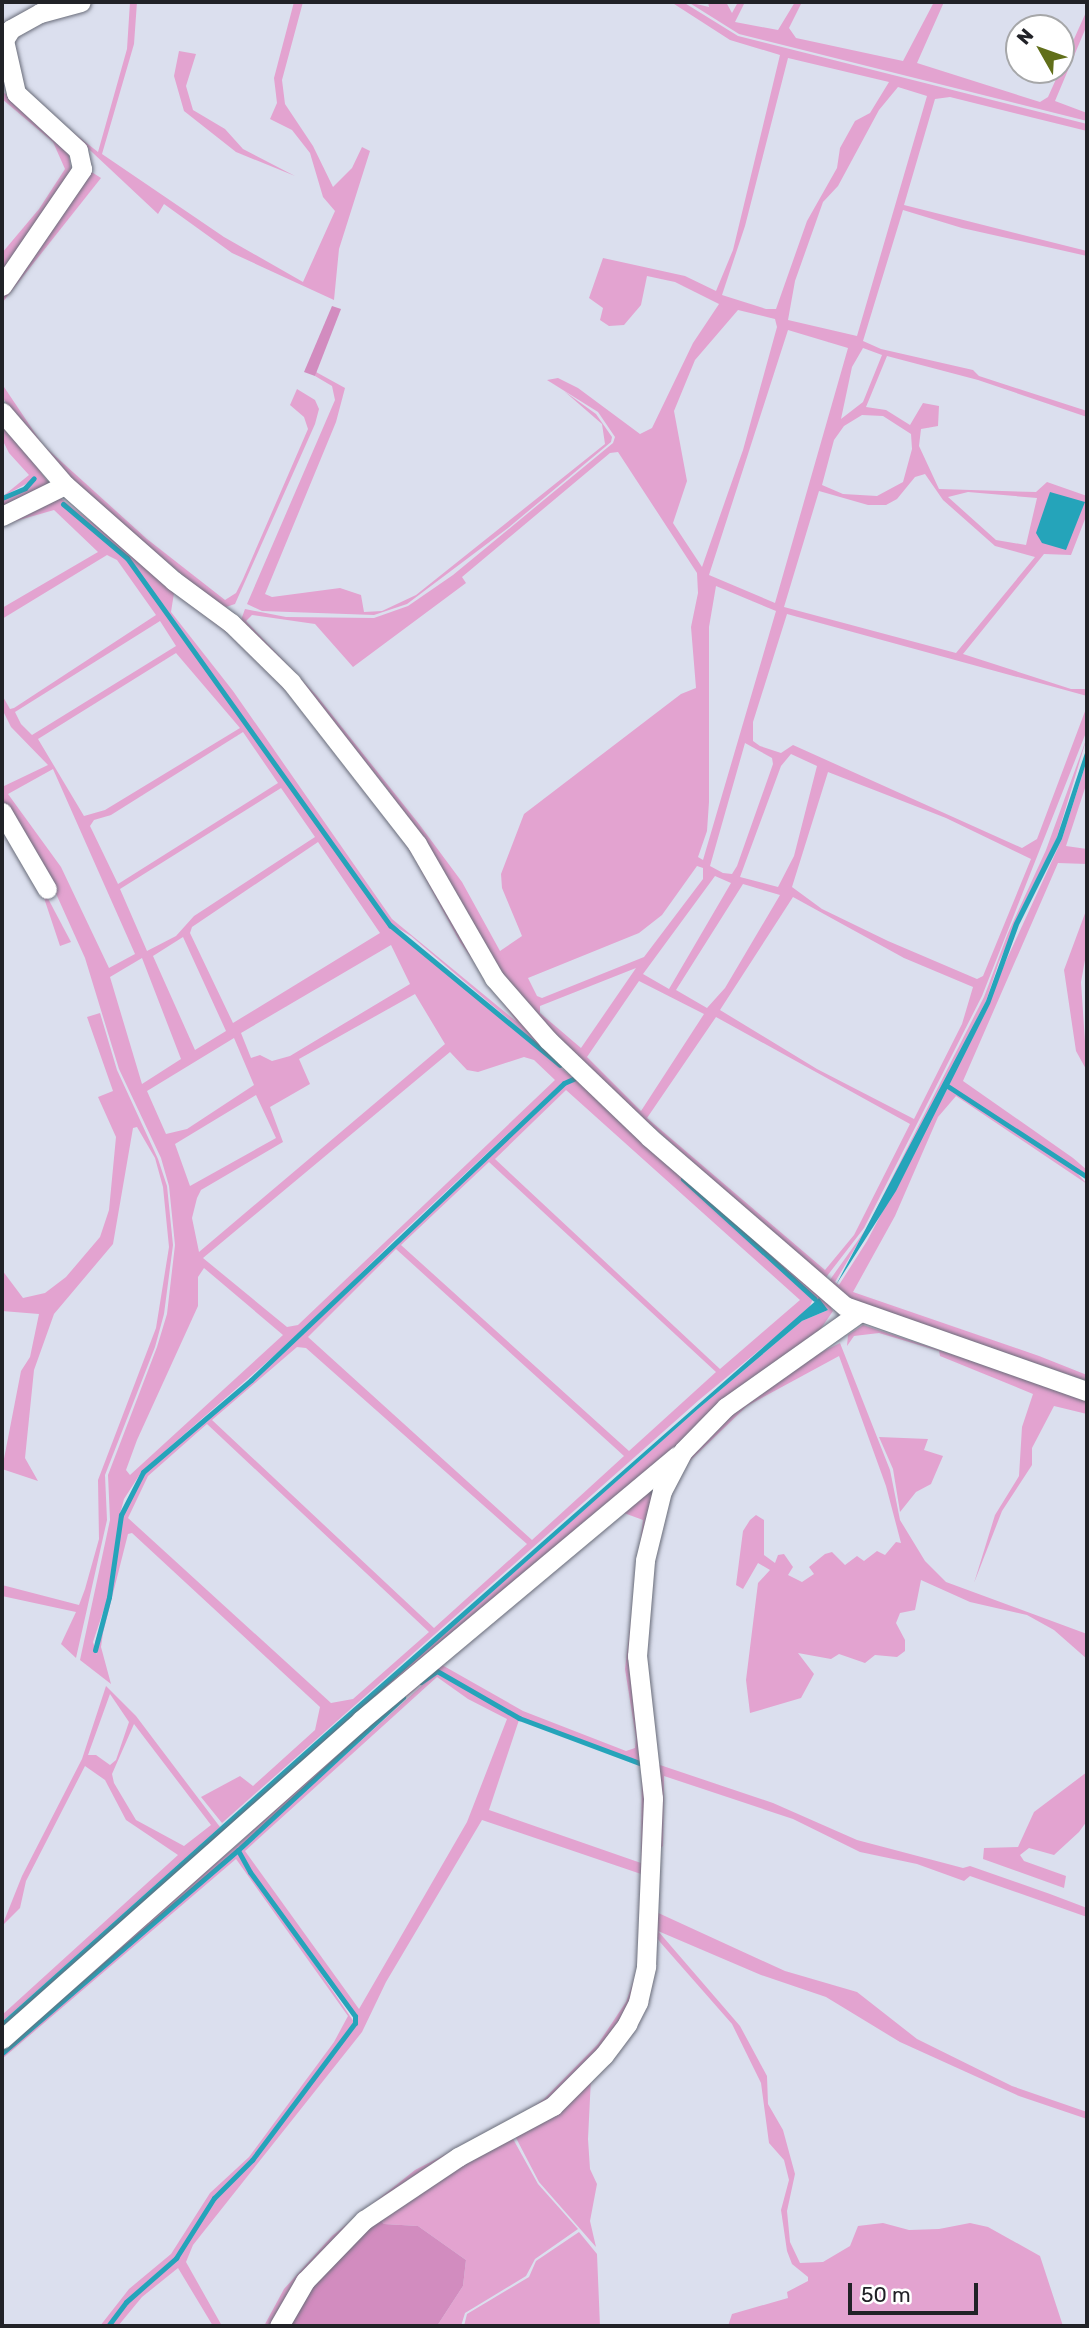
<!DOCTYPE html>
<style>
body{margin:0}
#map{position:relative;width:1089px;height:2328px;overflow:hidden;background:#dbdfee;font-family:Rubik,sans-serif}
div>[style]{position:absolute}
[style*='--x']{left:calc(var(--x)*1px);top:calc(var(--y)*1px);width:calc(var(--w)*1px);rotate:calc(var(--a)*1deg)}
.green>*{inset:0;background:#e3a3d0}
.forest>*{inset:0;background:#d28cbf}
.water>*{inset:0;background:#25a4ba}
.stream>*{height:5px;margin:-2.5px;padding:0 2.5px;transform-origin:2.5px;border-radius:2.5px;background:#25a4ba}
.roads{filter:drop-shadow(0 0 2px #696c79) drop-shadow(0 0 2px #696c79)}
.minor>*{height:19px;margin:-9.5px;padding:0 9.5px;transform-origin:9.5px;border-radius:9.5px;background:#fff}
span{translate:-50% -50%;white-space:nowrap;text-align:center;line-height:1.15;-webkit-text-stroke:7px #fff;paint-order:stroke}
.frame{position:absolute;inset:0;border:4px solid #212227;pointer-events:none}
.north{position:absolute;left:1005px;top:14px;width:70px;height:70px;box-sizing:border-box;background:#fff;border:2px solid #a6a7a9;border-radius:50%;rotate:310deg;font-size:19px;font-weight:700;line-height:28px;text-align:center;color:#212227}
.north::after{content:'';display:block;margin:auto;width:24px;height:32px;background:#616f1a;clip-path:polygon(50% 0,100% 100%,50% 72%,0 100%)}
.scale{position:absolute;left:848px;top:2283px;width:130px;height:32px;box-sizing:border-box;border:4px solid #212227;border-top:0;padding-left:9px;font-size:21px;line-height:24px;white-space:nowrap;color:#212227;-webkit-text-stroke:5px #fff;paint-order:stroke}
</style>
<div id="map">
<div class="green">
<i style="clip-path:polygon(130px 2px,137px 2px,134px 44px,102px 154px,224px 237px,303px 282px,335px 211px,323px 197px,310px 153px,292px 130px,270px 119px,277px 103px,274px 78px,294px 2px,303px 2px,282px 80px,285px 104px,313px 146px,333px 187px,352px 168px,362px 147px,370px 151px,339px 249px,334px 300px,232px 253px,164px 204px,158px 214px,61px 123px,98px 152px,127px 49px)"></i>
<i style="clip-path:polygon(evenodd,671px 2px,683px 2px,738px 36px,1087px 124px,1087px 131px,950px 97px,935px 99px,904px 205px,1087px 251px,1087px 256px,962px 228px,903px 210px,863px 341px,881px 349px,973px 370px,979px 376px,1087px 411px,1087px 417px,978px 380px,887px 356px,866px 407px,886px 410px,910px 425px,923px 403px,939px 406px,938px 426px,921px 429px,919px 446px,939px 489px,1036px 492px,1047px 482px,1087px 496px,1087px 514px,1071px 555px,1044px 554px,963px 654px,1071px 689px,1087px 689px,1087px 696px,787px 614px,753px 722px,753px 741px,760px 746px,781px 753px,793px 745px,1022px 848px,1037px 839px,1087px 706px,1087px 730px,982px 996px,864px 1228px,824px 1280px,556px 1040px,496px 969px,388px 790px,308px 691px,241px 620px,245px 609px,286px 617px,374px 618px,408px 606px,453px 575px,613px 443px,615px 437px,598px 412px,547px 380px,558px 378px,578px 388px,640px 434px,652px 428px,693px 343px,719px 304px,675px 282px,647px 276px,641px 305px,624px 325px,609px 326px,600px 320px,603px 308px,589px 298px,603px 258px,685px 276px,716px 291px,733px 250px,780px 55px,730px 40px,671px 2px,788px 58px,889px 82px,870px 113px,855px 121px,840px 148px,837px 168px,807px 221px,776px 309px,766px 309px,722px 295px,745px 226px,788px 58px,671px 2px,898px 87px,927px 96px,857px 336px,788px 320px,795px 281px,823px 202px,838px 186px,879px 110px,898px 87px,671px 2px,738px 310px,775px 319px,777px 327px,743px 450px,702px 567px,673px 523px,687px 481px,674px 411px,695px 360px,738px 310px,671px 2px,788px 330px,848px 348px,775px 603px,709px 575px,788px 330px,671px 2px,863px 348px,882px 355px,863px 402px,841px 419px,852px 367px,863px 348px,671px 2px,862px 415px,883px 416px,911px 434px,912px 449px,903px 482px,877px 496px,843px 494px,822px 485px,834px 440px,844px 426px,862px 415px,671px 2px,618px 452px,697px 573px,698px 593px,691px 627px,696px 688px,681px 694px,524px 814px,501px 874px,502px 888px,522px 936px,500px 951px,462px 882px,419px 824px,317px 696px,246px 621px,252px 615px,315px 624px,353px 667px,466px 583px,462px 577px,610px 453px,618px 452px,671px 2px,925px 474px,943px 500px,995px 546px,1035px 557px,956px 653px,784px 607px,819px 491px,868px 505px,886px 505px,897px 499px,915px 477px,925px 474px,671px 2px,968px 492px,1037px 498px,1026px 545px,996px 540px,948px 497px,968px 492px,671px 2px,716px 586px,776px 611px,703px 860px,698px 857px,707px 831px,709px 802px,709px 627px,716px 586px,671px 2px,745px 743px,772px 758px,773px 764px,737px 866px,732px 874px,723px 873px,710px 866px,745px 743px,671px 2px,791px 754px,817px 766px,794px 856px,778px 887px,740px 877px,781px 766px,791px 754px,671px 2px,828px 772px,946px 818px,1031px 859px,983px 976px,977px 979px,888px 941px,822px 909px,792px 887px,828px 772px,671px 2px,697px 866px,703px 868px,703px 879px,644px 957px,542px 998px,537px 996px,528px 978px,639px 933px,662px 915px,697px 866px,671px 2px,715px 876px,731px 883px,669px 989px,643px 974px,715px 876px,671px 2px,743px 884px,780px 895px,725px 988px,707px 1008px,676px 990px,743px 884px,671px 2px,793px 897px,904px 958px,973px 987px,962px 1024px,914px 1119px,817px 1069px,720px 1010px,793px 897px,671px 2px,636px 968px,581px 1048px,540px 1013px,540px 1006px,636px 968px,671px 2px,639px 981px,704px 1014px,641px 1111px,587px 1057px,639px 981px,671px 2px,716px 1017px,910px 1124px,854px 1235px,825px 1270px,647px 1118px,716px 1017px)"></i>
<i style="clip-path:polygon(688px 2px,709px 7px,708px 2px,726px 2px,732px 13px,738px 2px,745px 2px,735px 22px,778px 30px,795px 2px,802px 2px,789px 28px,796px 38px,903px 61px,934px 2px,944px 2px,917px 63px,1040px 102px,1048px 97px,1087px 10px,1087px 25px,1055px 101px,1087px 113px,1087px 121px,739px 34px)"></i>
<i style="clip-path:polygon(179px 51px,196px 54px,186px 86px,193px 110px,225px 129px,243px 149px,295px 176px,236px 152px,184px 111px,174px 76px)"></i>
<i style="clip-path:polygon(2px 91px,57px 137px,69px 155px,71px 172px,2px 278px,2px 253px,39px 209px,65px 169px,53px 142px,2px 99px)"></i>
<i style="clip-path:polygon(90px 171px,101px 178px,2px 303px,2px 293px)"></i>
<i style="clip-path:polygon(316px 372px,345px 388px,336px 422px,265px 594px,272px 597px,340px 588px,361px 595px,364px 612px,382px 611px,416px 595px,605px 444px,602px 424px,564px 391px,596px 414px,612px 437px,611px 442px,508px 528px,407px 604px,374px 615px,262px 611px,247px 604px,335px 400px,332px 386px,315px 376px)"></i>
<i style="clip-path:polygon(2px 384px,43px 445px,147px 539px,225px 600px,236px 593px,243px 579px,308px 429px,304px 417px,290px 405px,297px 389px,315px 400px,319px 409px,315px 424px,235px 604px,226px 607px,213px 601px,60px 471px,17px 422px,2px 396px)"></i>
<i style="clip-path:polygon(2px 421px,49px 483px,2px 509px,2px 499px,26px 489px,35px 479px,2px 497px,29px 475px,9px 453px,2px 439px)"></i>
<i style="clip-path:polygon(evenodd,58px 496px,224px 626px,285px 683px,383px 804px,487px 979px,826px 1299px,833px 1311px,820px 1330px,214px 1838px,698px 1409px,802px 1321px,828px 1310px,576px 1077px,411px 936px,391px 924px,128px 557px,62px 503px,126px 559px,390px 926px,573px 1078px,563px 1082px,393px 1241px,306px 1328px,142px 1471px,124px 1499px,120px 1514px,108px 1597px,93px 1642px,97px 1655px,95px 1642px,111px 1598px,122px 1515px,144px 1473px,308px 1330px,565px 1084px,575px 1079px,813px 1299px,808px 1310px,699px 1400px,222px 1823px,201px 1797px,240px 1776px,253px 1786px,315px 1730px,320px 1707px,132px 1533px,128px 1534px,103px 1633px,101px 1647px,111px 1684px,80px 1660px,110px 1520px,108px 1475px,157px 1347px,167px 1314px,175px 1245px,169px 1186px,161px 1158px,119px 1069px,85px 958px,44px 867px,2px 803px,2px 787px,48px 765px,11px 727px,2px 709px,2px 695px,10px 709px,14px 708px,156px 615px,117px 560px,107px 555px,2px 619px,2px 608px,98px 552px,54px 510px,2px 525px,58px 496px,174px 593px,228px 633px,290px 694px,379px 805px,412px 854px,460px 942px,517px 1022px,392px 919px,233px 691px,171px 612px,174px 593px,58px 496px,160px 621px,176px 646px,32px 735px,21px 724px,15px 712px,160px 621px,58px 496px,176px 653px,240px 728px,105px 810px,84px 816px,38px 739px,176px 653px,58px 496px,243px 732px,278px 783px,118px 884px,90px 826px,94px 820px,111px 815px,243px 732px,58px 496px,53px 769px,135px 954px,109px 968px,61px 867px,8px 794px,53px 769px,58px 496px,281px 788px,315px 837px,194px 916px,176px 936px,147px 951px,120px 889px,281px 788px,58px 496px,318px 842px,380px 933px,233px 1023px,190px 933px,192px 927px,318px 842px,58px 496px,183px 937px,226px 1031px,195px 1050px,153px 956px,183px 937px,58px 496px,391px 945px,410px 984px,290px 1056px,272px 1061px,260px 1055px,251px 1058px,241px 1033px,391px 945px,58px 496px,142px 958px,181px 1059px,142px 1084px,110px 977px,142px 958px,58px 496px,415px 994px,445px 1044px,199px 1252px,192px 1218px,197px 1198px,201px 1190px,283px 1142px,270px 1107px,310px 1084px,299px 1059px,415px 994px,58px 496px,234px 1038px,254px 1085px,187px 1129px,166px 1134px,147px 1091px,234px 1038px,58px 496px,450px 1052px,467px 1070px,478px 1072px,524px 1057px,534px 1060px,555px 1080px,298px 1325px,287px 1327px,203px 1258px,450px 1052px,58px 496px,566px 1090px,800px 1300px,720px 1369px,495px 1159px,566px 1090px,58px 496px,256px 1095px,276px 1138px,190px 1186px,175px 1144px,256px 1095px,58px 496px,489px 1162px,716px 1372px,629px 1451px,401px 1245px,489px 1162px,58px 496px,396px 1249px,624px 1456px,532px 1540px,308px 1337px,396px 1249px,58px 496px,204px 1268px,283px 1335px,130px 1475px,126px 1470px,137px 1440px,198px 1306px,198px 1277px,204px 1268px,58px 496px,297px 1347px,306px 1348px,527px 1544px,434px 1628px,212px 1420px,297px 1347px,58px 496px,207px 1424px,429px 1632px,353px 1699px,331px 1703px,128px 1518px,148px 1476px,207px 1424px)"></i>
<i style="clip-path:polygon(1087px 737px,1057px 837px,999px 962px,986px 1001px,891px 1188px,835px 1282px,839px 1285px,867px 1241px,948px 1087px,954px 1089px,1066px 1161px,1087px 1184px,956px 1096px,938px 1117px,895px 1216px,853px 1292px,1039px 1356px,1087px 1375px,1087px 1381px,855px 1301px,827px 1284px,866px 1229px,984px 997px,1008px 933px,1046px 850px)"></i>
<i style="clip-path:polygon(1087px 760px,1087px 782px,1066px 846px,1087px 849px,1087px 864px,1058px 863px,963px 1081px,1073px 1158px,1087px 1170px,1087px 1176px,949px 1085px,1062px 839px)"></i>
<i style="clip-path:polygon(41px 889px,44px 891px,71px 942px,60px 946px)"></i>
<i style="clip-path:polygon(1087px 908px,1087px 949px,1081px 982px,1087px 1071px,1076px 1051px,1064px 970px)"></i>
<i style="clip-path:polygon(100px 1013px,117px 1070px,158px 1159px,167px 1186px,173px 1245px,164px 1314px,155px 1347px,105px 1475px,107px 1520px,76px 1658px,61px 1644px,76px 1612px,2px 1596px,2px 1585px,79px 1605px,85px 1589px,99px 1539px,98px 1480px,156px 1328px,169px 1247px,163px 1187px,155px 1158px,137px 1127px,133px 1128px,113px 1244px,54px 1314px,34px 1370px,25px 1458px,38px 1481px,2px 1469px,21px 1371px,30px 1357px,39px 1314px,2px 1311px,2px 1270px,23px 1298px,45px 1293px,66px 1277px,100px 1237px,109px 1210px,116px 1137px,98px 1097px,113px 1091px,87px 1017px)"></i>
<i style="clip-path:polygon(863px 1325px,1087px 1399px,1087px 1414px,1054px 1406px,1032px 1448px,1032px 1465px,1002px 1511px,974px 1583px,995px 1515px,1019px 1476px,1022px 1427px,1033px 1394px,940px 1356px,939px 1351px,879px 1333px,854px 1336px,847px 1346px,848px 1335px)"></i>
<i style="clip-path:polygon(840px 1343px,890px 1470px,900px 1520px,925px 1561px,946px 1582px,1087px 1634px,1087px 1659px,1054px 1630px,1027px 1615px,970px 1602px,921px 1580px,915px 1610px,900px 1613px,896px 1623px,905px 1640px,905px 1651px,897px 1657px,875px 1655px,865px 1663px,839px 1654px,831px 1659px,798px 1653px,814px 1674px,801px 1698px,750px 1713px,746px 1680px,758px 1583px,770px 1570px,758px 1563px,743px 1589px,736px 1585px,743px 1531px,750px 1520px,756px 1515px,764px 1520px,764px 1555px,775px 1563px,778px 1555px,784px 1554px,793px 1567px,788px 1575px,802px 1582px,814px 1574px,809px 1567px,825px 1554px,832px 1552px,845px 1565px,857px 1556px,864px 1561px,877px 1551px,885px 1555px,896px 1542px,901px 1543px,886px 1486px,839px 1356px,747px 1406px,676px 1474px,723px 1416px,794px 1366px)"></i>
<i style="clip-path:polygon(879px 1437px,928px 1439px,924px 1450px,943px 1456px,931px 1484px,916px 1492px,900px 1512px,893px 1469px)"></i>
<i style="clip-path:polygon(evenodd,656px 1481px,641px 1556px,650px 1781px,642px 1971px,619px 2026px,557px 2096px,412px 2180px,273px 2326px,264px 2326px,284px 2289px,332px 2236px,415px 2170px,522px 2115px,544px 2099px,598px 2044px,626px 2002px,637px 1972px,641px 1874px,482px 1820px,386px 1982px,362px 2032px,193px 2245px,186px 2262px,222px 2326px,213px 2326px,178px 2268px,142px 2297px,118px 2326px,110px 2326px,126px 2303px,177px 2259px,215px 2199px,253px 2161px,356px 2023px,356px 2015px,251px 1872px,240px 1850px,437px 1672px,519px 1720px,489px 1810px,641px 1863px,642px 1763px,520px 1717px,437px 1669px,238px 1849px,2px 2052px,2px 2047px,236px 1846px,409px 1685px,656px 1481px,624px 1513px,643px 1520px,625px 1669px,636px 1738px,635px 1748px,626px 1751px,523px 1711px,442px 1665px,624px 1513px,656px 1481px,437px 1677px,468px 1699px,507px 1719px,467px 1822px,359px 2009px,245px 1851px,437px 1677px)"></i>
<i style="clip-path:polygon(evenodd,106px 1686px,136px 1716px,220px 1827px,2px 2022px,2px 2015px,178px 1855px,126px 1820px,105px 1780px,85px 1766px,26px 1881px,20px 1908px,2px 1926px,22px 1876px,82px 1759px,106px 1686px,110px 1694px,129px 1722px,116px 1760px,110px 1765px,96px 1755px,88px 1755px,110px 1694px,106px 1686px,134px 1724px,211px 1825px,184px 1846px,136px 1820px,114px 1783px,112px 1774px,134px 1724px)"></i>
<i style="clip-path:polygon(657px 1764px,773px 1803px,857px 1840px,963px 1868px,970px 1866px,1050px 1894px,1087px 1908px,1087px 1917px,970px 1876px,964px 1881px,917px 1864px,860px 1852px,793px 1819px,664px 1776px,663px 1846px,658px 1850px)"></i>
<i style="clip-path:polygon(1087px 1772px,1087px 1821px,1079px 1832px,1054px 1855px,1029px 1848px,1020px 1855px,1024px 1861px,1066px 1876px,1064px 1888px,983px 1859px,984px 1848px,1018px 1847px,1034px 1812px)"></i>
<i style="clip-path:polygon(238px 1852px,354px 2022px,251px 2159px,213px 2198px,175px 2257px,125px 2301px,107px 2326px,100px 2326px,129px 2289px,171px 2254px,210px 2193px,249px 2157px,334px 2042px,348px 2016px,236px 1859px,2px 2059px,2px 2055px)"></i>
<i style="clip-path:polygon(654px 1911px,785px 1971px,857px 1992px,917px 2039px,1012px 2086px,1087px 2112px,1087px 2119px,1019px 2096px,900px 2042px,826px 1997px,761px 1975px,658px 1931px,740px 2026px,767px 2076px,768px 2104px,783px 2130px,795px 2174px,787px 2211px,790px 2242px,800px 2263px,823px 2262px,850px 2246px,858px 2226px,883px 2223px,909px 2230px,939px 2229px,970px 2223px,988px 2227px,1040px 2256px,1063px 2326px,728px 2326px,732px 2314px,788px 2298px,787px 2292px,808px 2281px,808px 2277px,792px 2264px,787px 2251px,781px 2210px,789px 2180px,784px 2160px,769px 2143px,761px 2083px,732px 2024px,660px 1942px,653px 1932px)"></i>
<i style="clip-path:polygon(591px 2078px,588px 2139px,590px 2169px,597px 2184px,590px 2221px,596px 2247px,539px 2182px,515px 2136px)"></i>
<i style="clip-path:polygon(512px 2137px,538px 2184px,578px 2229px,535px 2259px,526px 2276px,465px 2313px,461px 2326px,437px 2326px,463px 2286px,466px 2260px,418px 2226px,384px 2224px,379px 2219px,406px 2196px)"></i>
<i style="clip-path:polygon(579px 2232px,597px 2254px,600px 2326px,464px 2326px,467px 2314px,529px 2277px,536px 2261px)"></i>
</div>
<div class="forest">
<i style="clip-path:polygon(332px 306px,341px 309px,315px 376px,304px 372px)"></i>
<i style="clip-path:polygon(379px 2219px,384px 2224px,418px 2226px,466px 2260px,463px 2286px,437px 2326px,283px 2326px,306px 2285px)"></i>
</div>
<div class="water">
<i style="clip-path:polygon(1050px 492px,1085px 502px,1066px 550px,1042px 543px,1036px 533px)"></i>
<i style="clip-path:polygon(1087px 747px,1087px 760px,1062px 839px,1019px 925px,990px 1004px,896px 1191px,836px 1285px,986px 1001px,1014px 923px,1057px 837px)"></i>
<i style="clip-path:polygon(819px 1298px,828px 1310px,802px 1321px,698px 1409px,2px 2028px,2px 2022px,316px 1741px)"></i>
</div>
<div class="stream">
<i style="--x:2;--y:498;--w:25;--a:-23"></i>
<i style="--x:25;--y:488;--w:13;--a:-48"></i>
<i style="--x:63;--y:504;--w:84;--a:40.2"></i>
<i style="--x:127;--y:558;--w:452;--a:54.4"></i>
<i style="--x:390;--y:925;--w:220;--a:39.5"></i>
<i style="--x:946;--y:1085;--w:168;--a:33.1"></i>
<i style="--x:683;--y:1179;--w:178;--a:42.3"></i>
<i style="--x:95;--y:1650;--w:55;--a:-75.2"></i>
<i style="--x:109;--y:1597;--w:83;--a:-81.7"></i>
<i style="--x:121;--y:1515;--w:48;--a:-62.9"></i>
<i style="--x:143;--y:1472;--w:142;--a:-40.4"></i>
<i style="--x:251;--y:1380;--w:431;--a:-43.5"></i>
<i style="--x:564;--y:1083;--w:12;--a:-24"></i>
<i style="--x:421;--y:1682;--w:19;--a:-35"></i>
<i style="--x:437;--y:1671;--w:95;--a:29.8"></i>
<i style="--x:519;--y:1718;--w:131;--a:20.5"></i>
<i style="--x:2;--y:2053;--w:311;--a:-40.7"></i>
<i style="--x:238;--y:1850;--w:225;--a:-42.8"></i>
<i style="--x:108;--y:2326;--w:30;--a:-53"></i>
<i style="--x:126;--y:2302;--w:67;--a:-41.3"></i>
<i style="--x:176;--y:2258;--w:71;--a:-57.7"></i>
<i style="--x:214;--y:2198;--w:54;--a:-45"></i>
<i style="--x:252;--y:2160;--w:171;--a:-53.1"></i>
<i style="--x:355;--y:2023;--w:7;--a:-90"></i>
<i style="--x:355;--y:2016;--w:178;--a:-126.1"></i>
<i style="--x:250;--y:1872;--w:25;--a:-119"></i>
</div>
<div class="roads">
<div class="minor">
<i style="--x:2;--y:286;--w:142;--a:-55.6"></i>
<i style="--x:82;--y:169;--w:19;--a:-102"></i>
<i style="--x:78;--y:150;--w:84;--a:-137.4"></i>
<i style="--x:16;--y:93;--w:54;--a:-102.8"></i>
<i style="--x:4;--y:40;--w:13;--a:-58"></i>
<i style="--x:11;--y:29;--w:33;--a:-29"></i>
<i style="--x:40;--y:13;--w:42;--a:-15"></i>
<i style="--x:2;--y:412;--w:96;--a:49.2"></i>
<i style="--x:65;--y:485;--w:145;--a:41.4"></i>
<i style="--x:174;--y:581;--w:71;--a:36.4"></i>
<i style="--x:231;--y:623;--w:84;--a:44.5"></i>
<i style="--x:291;--y:682;--w:205;--a:52.1"></i>
<i style="--x:417;--y:844;--w:155;--a:60.1"></i>
<i style="--x:494;--y:978;--w:82;--a:48.9"></i>
<i style="--x:548;--y:1040;--w:140;--a:43.8"></i>
<i style="--x:649;--y:1137;--w:259;--a:40.8"></i>
<i style="--x:845;--y:1306;--w:256;--a:19.4"></i>
<i style="--x:2;--y:516;--w:70;--a:-26.2"></i>
<i style="--x:2;--y:812;--w:89;--a:59.7"></i>
<i style="--x:2;--y:2039;--w:480;--a:-41.6"></i>
<i style="--x:361;--y:1720;--w:412;--a:-39.9"></i>
<i style="--x:279;--y:2326;--w:52;--a:-60"></i>
<i style="--x:305;--y:2281;--w:85;--a:-46"></i>
<i style="--x:364;--y:2220;--w:113;--a:-33.8"></i>
<i style="--x:458;--y:2157;--w:108;--a:-28.2"></i>
<i style="--x:553;--y:2106;--w:72;--a:-45"></i>
<i style="--x:604;--y:2055;--w:39;--a:-53"></i>
<i style="--x:627;--y:2024;--w:25;--a:-63"></i>
<i style="--x:638;--y:2002;--w:37;--a:-77"></i>
<i style="--x:646;--y:1966;--w:168;--a:-87.6"></i>
<i style="--x:653;--y:1798;--w:143;--a:-96.4"></i>
<i style="--x:637;--y:1656;--w:96;--a:-85.2"></i>
<i style="--x:645;--y:1560;--w:71;--a:-76.2"></i>
<i style="--x:662;--y:1491;--w:45;--a:-62.3"></i>
<i style="--x:683;--y:1451;--w:62;--a:-45.7"></i>
<i style="--x:726;--y:1407;--w:163;--a:-35.3"></i>
</div>
</div>
<div class="frame"></div>
<div class="north">N</div>
<div class="scale">50 m</div>
</div>
